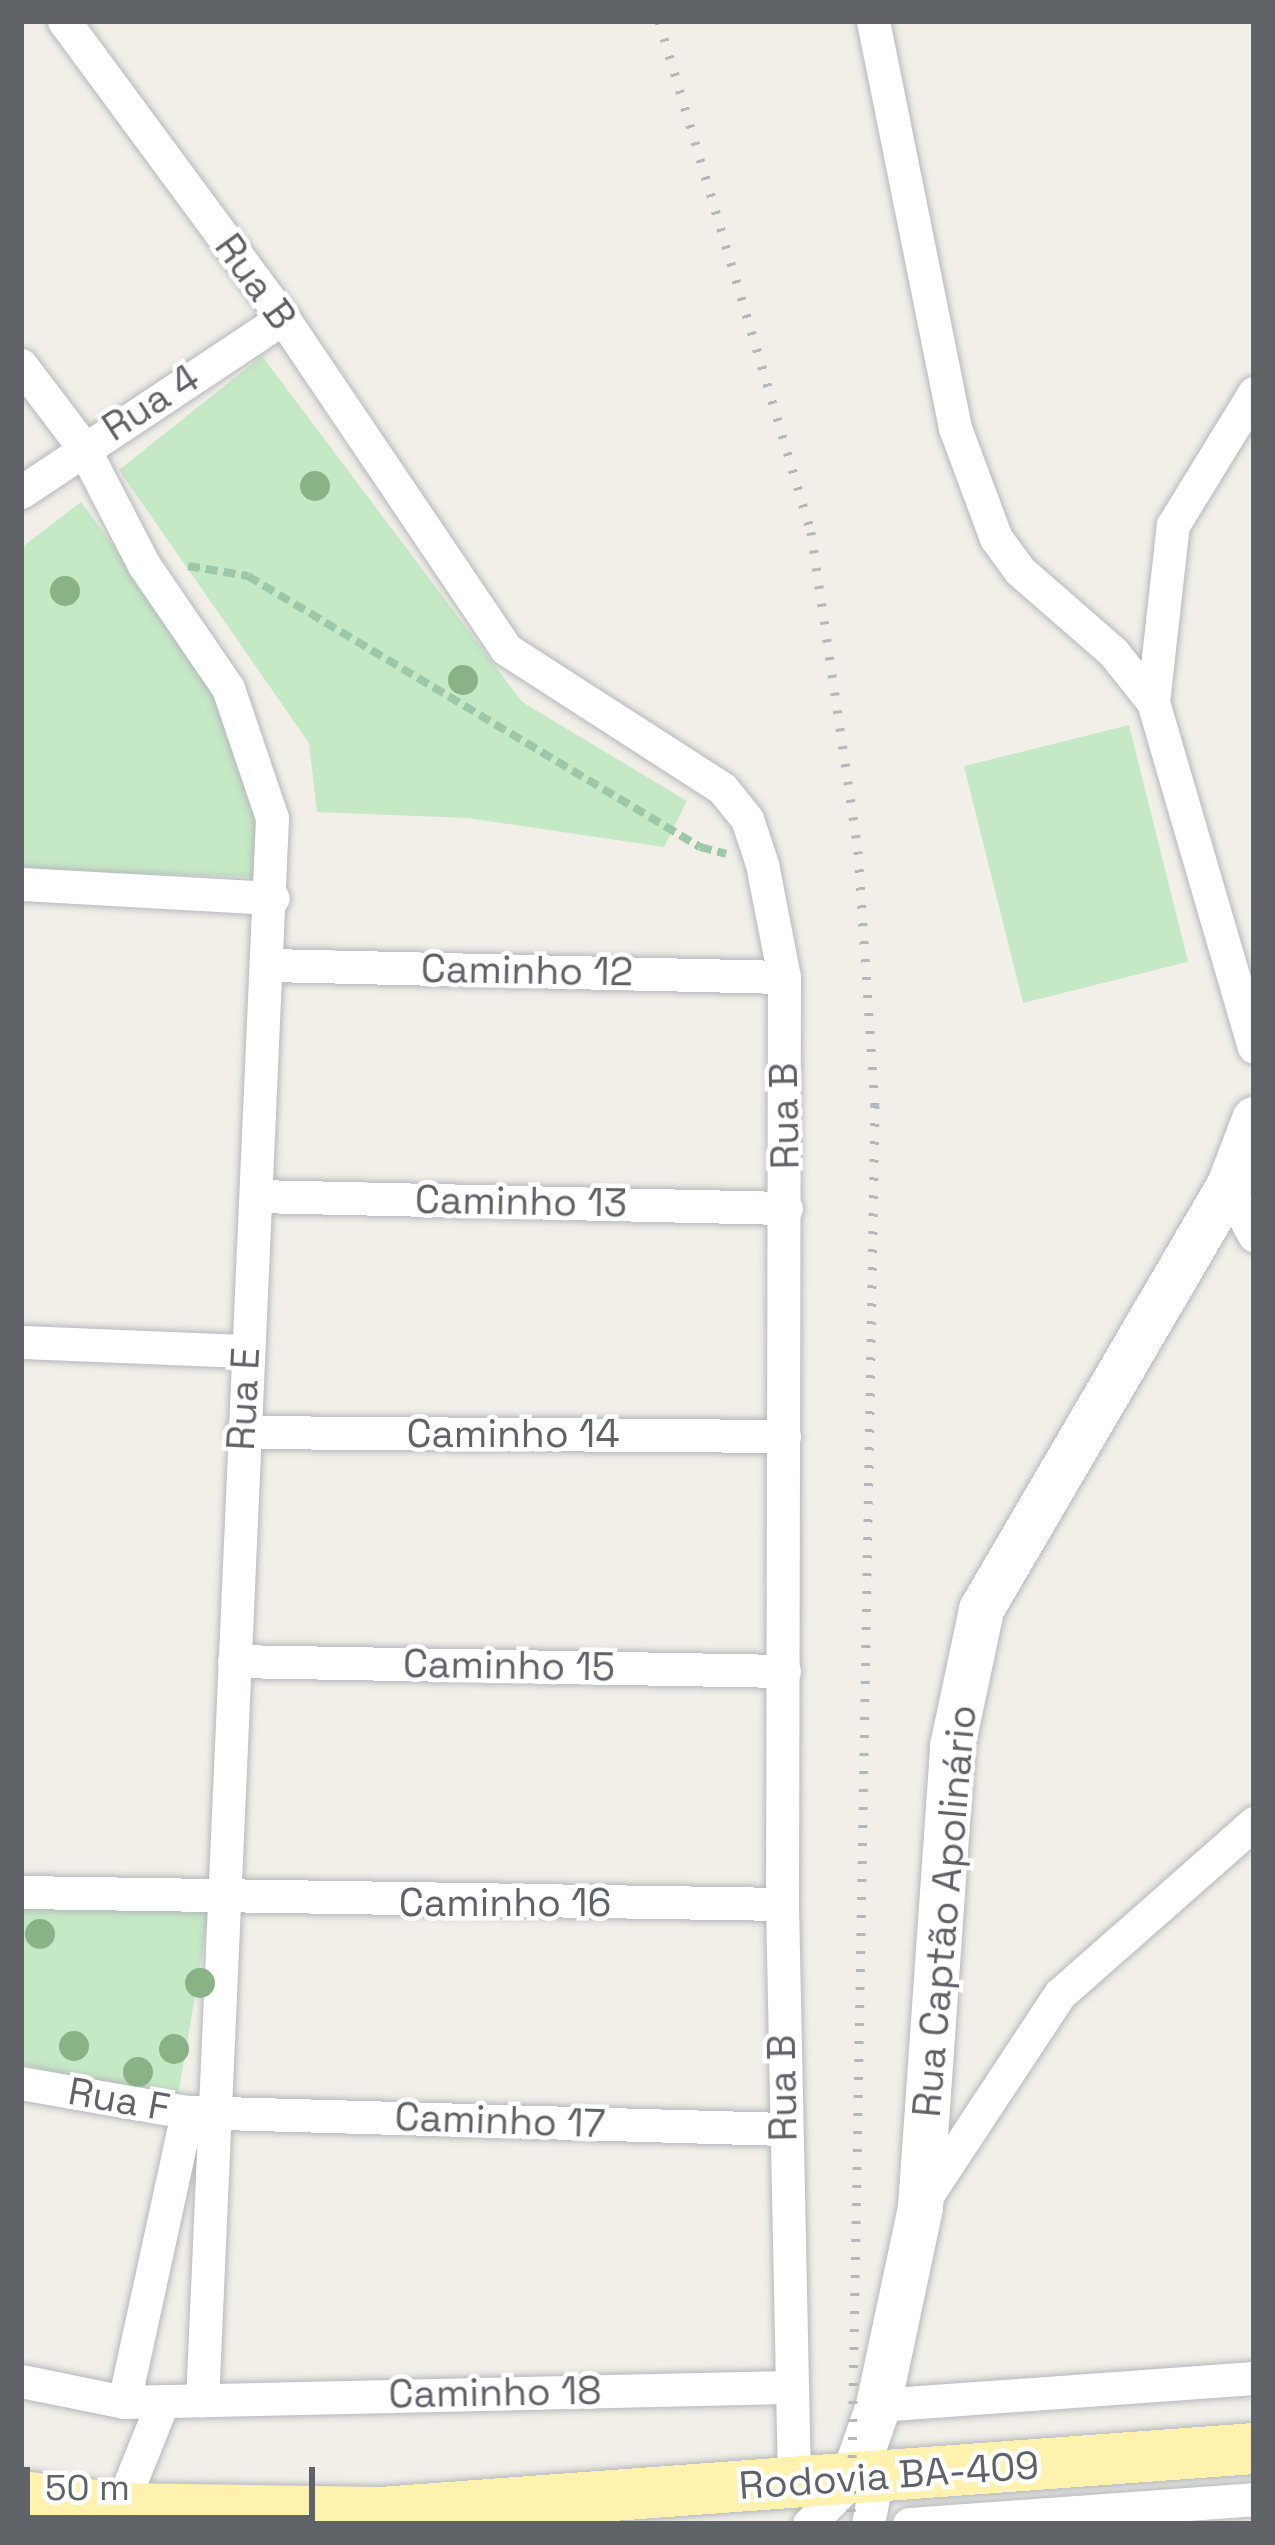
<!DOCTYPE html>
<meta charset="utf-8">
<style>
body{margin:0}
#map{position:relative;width:1275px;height:2545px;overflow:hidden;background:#f1efe8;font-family:"Space Grotesk",sans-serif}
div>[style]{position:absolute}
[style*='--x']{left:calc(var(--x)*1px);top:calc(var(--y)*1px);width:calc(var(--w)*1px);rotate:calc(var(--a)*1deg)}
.green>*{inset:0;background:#c5e8c5;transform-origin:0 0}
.path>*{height:8px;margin-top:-4px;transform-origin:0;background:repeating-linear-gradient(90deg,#9cc7a9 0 12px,transparent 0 18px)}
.roads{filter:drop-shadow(0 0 3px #b5b8bc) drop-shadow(0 0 3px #b5b8bc)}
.street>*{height:33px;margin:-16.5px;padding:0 16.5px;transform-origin:16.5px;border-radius:16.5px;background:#fff}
.secondary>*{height:45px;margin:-22.5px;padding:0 22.5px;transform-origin:22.5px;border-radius:22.5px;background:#fff}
.primary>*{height:51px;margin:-25.5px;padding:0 25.5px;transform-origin:25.5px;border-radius:25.5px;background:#fff2af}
.rail>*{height:9px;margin-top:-4.5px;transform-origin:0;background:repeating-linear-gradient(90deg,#b6b7b8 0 3px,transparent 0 18px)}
.trees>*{width:30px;height:30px;margin:-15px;border-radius:50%;background:#89b387}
span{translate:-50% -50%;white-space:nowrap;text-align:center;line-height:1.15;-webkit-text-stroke:9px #fff;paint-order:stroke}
.street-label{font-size:39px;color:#5f6368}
.frame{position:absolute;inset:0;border:24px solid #5f6368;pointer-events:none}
.scale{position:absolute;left:24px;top:2467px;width:291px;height:54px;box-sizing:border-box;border:6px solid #5f6368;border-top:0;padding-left:15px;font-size:36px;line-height:42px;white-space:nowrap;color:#5f6368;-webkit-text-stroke:9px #fff;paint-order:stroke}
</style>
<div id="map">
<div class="green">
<i style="clip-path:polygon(262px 356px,522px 702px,687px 801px,664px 847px,468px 818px,317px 812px,309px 743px,119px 470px)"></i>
<i style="clip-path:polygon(81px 502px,212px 679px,261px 808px,256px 877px,21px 870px,21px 548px)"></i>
<i style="left:1129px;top:725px;width:244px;height:170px;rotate:76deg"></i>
<i style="clip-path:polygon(21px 1902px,210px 1909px,177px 2101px,21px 2064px)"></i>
</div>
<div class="path">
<i style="--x:188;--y:566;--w:61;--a:9.5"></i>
<i style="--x:248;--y:576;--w:527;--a:30.95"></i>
<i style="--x:700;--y:847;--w:27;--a:15"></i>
</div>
<div class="roads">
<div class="street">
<i style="--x:64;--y:21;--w:369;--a:53.6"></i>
<i style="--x:283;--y:318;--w:399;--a:56"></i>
<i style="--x:506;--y:649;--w:257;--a:32.8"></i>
<i style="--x:722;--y:788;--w:40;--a:51"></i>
<i style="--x:747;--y:819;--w:47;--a:71.6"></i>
<i style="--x:762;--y:864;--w:115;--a:79"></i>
<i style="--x:784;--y:977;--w:927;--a:90.12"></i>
<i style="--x:782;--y:1904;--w:580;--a:88.81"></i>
<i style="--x:873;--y:21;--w:415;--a:78.6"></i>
<i style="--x:955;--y:428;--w:117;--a:69.6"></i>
<i style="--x:996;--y:538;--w:39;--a:54"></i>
<i style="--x:1019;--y:570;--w:125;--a:41.1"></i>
<i style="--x:1113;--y:652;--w:64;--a:51.3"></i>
<i style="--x:1153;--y:702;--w:359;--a:73.7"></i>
<i style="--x:21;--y:365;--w:103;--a:52.9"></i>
<i style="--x:83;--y:447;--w:133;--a:62.7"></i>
<i style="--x:144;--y:565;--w:149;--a:55.7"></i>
<i style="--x:228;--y:688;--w:137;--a:71.3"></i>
<i style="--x:272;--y:818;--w:1584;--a:92.53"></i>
<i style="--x:21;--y:492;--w:315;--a:-33.6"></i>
<i style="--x:1153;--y:702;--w:178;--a:-83.6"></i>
<i style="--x:1173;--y:525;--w:155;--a:-58.5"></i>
<i style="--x:21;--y:884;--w:252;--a:3.2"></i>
<i style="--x:270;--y:965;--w:514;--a:1.34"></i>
<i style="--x:1228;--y:1187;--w:55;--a:61.6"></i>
<i style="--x:256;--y:1196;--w:530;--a:1.3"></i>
<i style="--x:21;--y:1342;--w:225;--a:2.3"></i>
<i style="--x:242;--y:1432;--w:542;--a:0.42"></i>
<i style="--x:234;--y:1661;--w:550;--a:1.04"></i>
<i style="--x:21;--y:1892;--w:761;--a:0.9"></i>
<i style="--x:21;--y:2083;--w:169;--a:9.9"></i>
<i style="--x:187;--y:2112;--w:597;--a:1.63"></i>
<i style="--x:920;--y:2206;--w:254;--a:-56.6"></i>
<i style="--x:1060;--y:1994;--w:259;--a:-41.4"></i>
<i style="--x:21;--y:2381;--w:105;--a:11.5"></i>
<i style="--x:124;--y:2402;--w:664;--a:-1.29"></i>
<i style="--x:124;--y:2402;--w:297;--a:-77.7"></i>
<i style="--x:878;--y:2405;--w:377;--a:-4.1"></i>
<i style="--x:120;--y:2508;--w:115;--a:-68.1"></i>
<i style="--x:809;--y:2524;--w:62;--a:-45.7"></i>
<i style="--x:868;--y:2524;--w:48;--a:-79.2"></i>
<i style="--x:909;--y:2524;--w:346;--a:-4.1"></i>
</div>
<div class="secondary">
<i style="--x:852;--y:2480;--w:79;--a:-70.9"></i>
<i style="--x:878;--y:2405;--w:202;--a:-78"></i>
<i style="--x:920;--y:2207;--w:462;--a:-86"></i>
<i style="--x:952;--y:1746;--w:140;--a:-78"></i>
<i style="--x:981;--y:1609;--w:489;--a:-59.7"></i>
<i style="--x:1228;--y:1187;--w:73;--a:-69.1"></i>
</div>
<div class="primary">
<i style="--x:21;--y:2496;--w:100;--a:6.9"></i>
<i style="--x:120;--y:2508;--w:260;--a:0.9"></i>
<i style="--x:380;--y:2512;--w:876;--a:-4.19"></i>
</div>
</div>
<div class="rail">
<i style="--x:659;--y:21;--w:533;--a:73.43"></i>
<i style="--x:811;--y:532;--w:322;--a:81.6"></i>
<i style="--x:858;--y:851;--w:255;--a:86.2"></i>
<i style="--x:875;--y:1105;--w:1419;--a:90.97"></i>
</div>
<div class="trees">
<i style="left:315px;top:486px"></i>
<i style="left:65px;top:591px"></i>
<i style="left:463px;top:680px"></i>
<i style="left:40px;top:1934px"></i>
<i style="left:200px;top:1983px"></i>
<i style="left:74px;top:2046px"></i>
<i style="left:174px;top:2049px"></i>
<i style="left:138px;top:2072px"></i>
</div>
<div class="street-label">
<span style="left:255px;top:282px;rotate:54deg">Rua B</span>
<span style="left:151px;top:403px;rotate:-33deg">Rua 4</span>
<span style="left:527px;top:971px;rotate:1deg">Caminho 12</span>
<span style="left:785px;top:1116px;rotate:-91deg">Rua B</span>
<span style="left:521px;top:1202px;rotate:1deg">Caminho 13</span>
<span style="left:244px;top:1399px;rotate:-87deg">Rua E</span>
<span style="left:513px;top:1434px">Caminho 14</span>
<span style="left:509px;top:1666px;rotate:1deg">Caminho 15</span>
<span style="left:505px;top:1903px">Caminho 16</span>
<span style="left:945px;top:1911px;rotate:-85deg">Rua Captão Apolinário</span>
<span style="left:783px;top:2088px;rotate:-91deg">Rua B</span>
<span style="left:119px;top:2100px;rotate:10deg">Rua F</span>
<span style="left:500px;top:2121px;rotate:2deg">Caminho 17</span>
<span style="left:495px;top:2393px;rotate:-1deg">Caminho 18</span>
<span style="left:889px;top:2476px;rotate:-4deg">Rodovia BA-409</span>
</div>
<div class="frame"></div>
<div class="scale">50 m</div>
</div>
